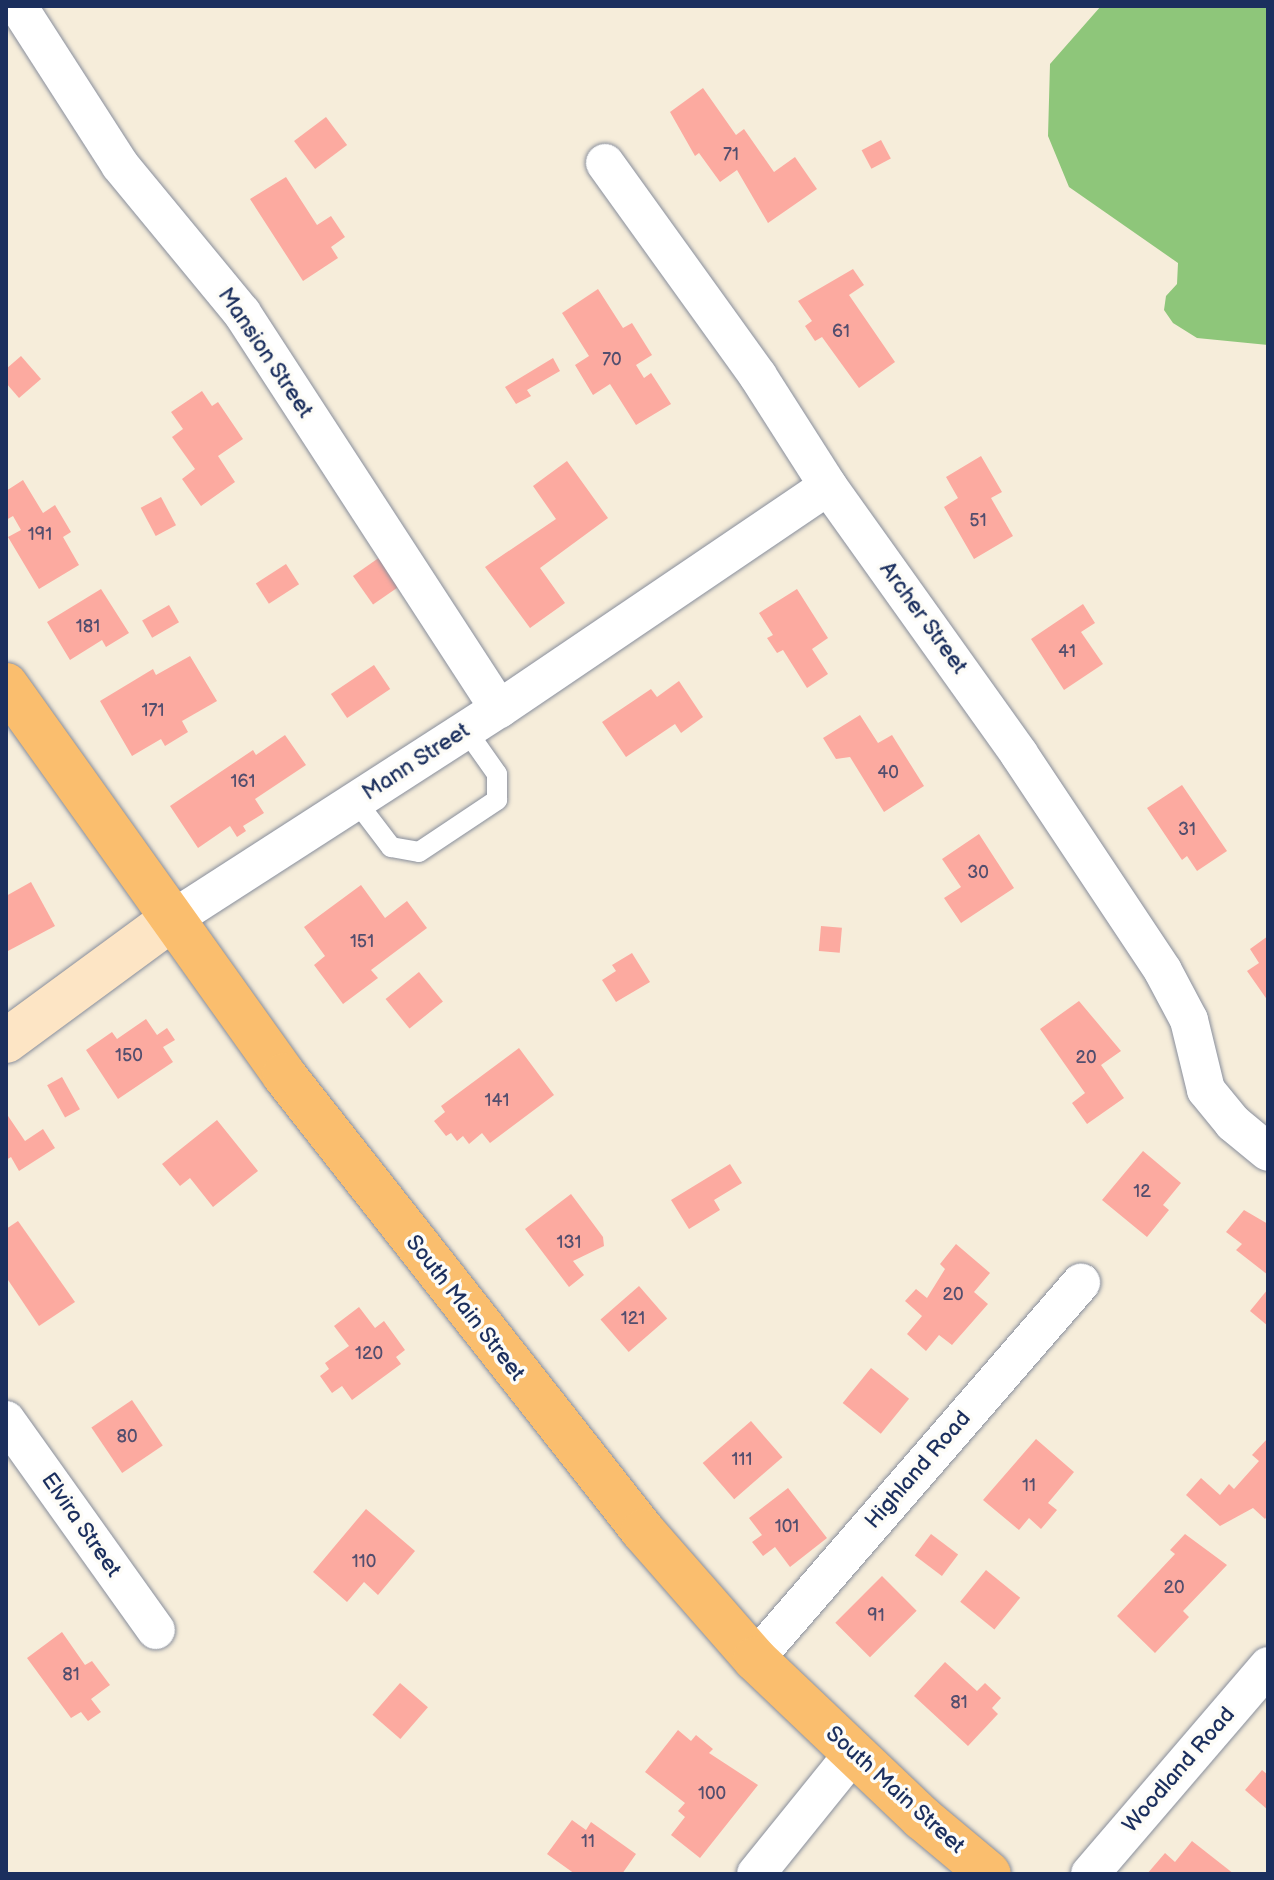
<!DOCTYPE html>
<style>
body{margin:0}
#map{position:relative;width:1274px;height:1880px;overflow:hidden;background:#f6edda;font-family:"Balsamiq Sans",sans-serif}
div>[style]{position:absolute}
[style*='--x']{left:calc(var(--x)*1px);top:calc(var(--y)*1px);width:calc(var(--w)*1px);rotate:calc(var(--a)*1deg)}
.green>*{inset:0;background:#8ec67a}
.building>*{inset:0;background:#fcaaa0;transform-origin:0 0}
.roads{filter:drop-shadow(0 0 2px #888e9c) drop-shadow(0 0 2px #888e9c)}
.lane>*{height:20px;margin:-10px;padding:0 10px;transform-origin:10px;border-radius:10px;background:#fff}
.street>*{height:38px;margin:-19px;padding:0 19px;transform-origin:19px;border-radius:19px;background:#fff}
.secondary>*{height:44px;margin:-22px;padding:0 22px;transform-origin:22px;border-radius:22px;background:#fde5c5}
.primary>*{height:44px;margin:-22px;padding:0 22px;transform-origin:22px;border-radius:22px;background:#fabe6e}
span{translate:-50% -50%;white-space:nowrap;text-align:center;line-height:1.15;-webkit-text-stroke:7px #fdfcf7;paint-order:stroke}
.number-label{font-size:18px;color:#534e6e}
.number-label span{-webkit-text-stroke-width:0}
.street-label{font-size:22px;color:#1b2f5e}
.frame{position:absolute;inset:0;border:8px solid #1b2f5e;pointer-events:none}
</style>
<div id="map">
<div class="green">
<i style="clip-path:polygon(1101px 6px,1268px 6px,1268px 345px,1197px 338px,1173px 323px,1164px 310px,1166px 296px,1177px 284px,1178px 263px,1069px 187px,1048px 136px,1050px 64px)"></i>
</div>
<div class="building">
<i style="clip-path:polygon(703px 88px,736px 135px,744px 129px,774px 172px,795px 157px,817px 189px,768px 223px,737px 170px,720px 182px,699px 153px,695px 156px,670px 112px)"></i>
<i style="left:326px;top:117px;width:35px;height:40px;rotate:53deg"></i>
<i style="left:881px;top:140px;width:21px;height:22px;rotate:62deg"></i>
<i style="clip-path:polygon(286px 177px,317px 225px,331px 216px,345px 237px,331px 247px,338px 258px,303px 281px,250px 199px)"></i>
<i style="clip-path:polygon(853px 269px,864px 285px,849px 295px,895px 362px,859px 388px,822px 337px,815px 341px,805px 326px,812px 321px,798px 301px)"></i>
<i style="clip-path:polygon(598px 289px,623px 328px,632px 323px,652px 355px,636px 365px,644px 378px,651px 373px,671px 404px,636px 425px,610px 384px,593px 395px,575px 365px,589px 356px,562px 313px)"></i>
<i style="clip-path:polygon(21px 356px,41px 379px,19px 398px,6px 383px,6px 369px)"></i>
<i style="clip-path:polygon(553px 358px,560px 371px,527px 390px,531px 396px,516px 404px,505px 387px)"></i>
<i style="clip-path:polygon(202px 391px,212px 406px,218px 402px,243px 439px,218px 456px,235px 482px,201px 506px,182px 479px,195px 469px,172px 437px,183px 429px,171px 412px)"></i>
<i style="clip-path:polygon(981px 456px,1002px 492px,991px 498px,1013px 536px,974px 559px,944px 507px,958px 498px,946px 477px)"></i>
<i style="clip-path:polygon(567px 461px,608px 518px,540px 568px,565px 603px,530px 628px,485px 567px,556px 519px,533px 486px)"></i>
<i style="clip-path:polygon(23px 480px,43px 513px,55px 505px,71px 532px,63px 537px,79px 565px,39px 589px,8px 537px,21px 530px,13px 516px,6px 520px,6px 491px)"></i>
<i style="left:161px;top:497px;width:32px;height:23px;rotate:62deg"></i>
<i style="left:380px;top:557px;width:35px;height:33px;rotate:55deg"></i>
<i style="left:286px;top:564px;width:24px;height:36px;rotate:57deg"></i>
<i style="clip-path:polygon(101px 589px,129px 633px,106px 647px,102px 640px,70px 660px,47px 622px)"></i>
<i style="clip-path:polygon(797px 589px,828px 638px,812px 649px,828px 674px,807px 688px,783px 650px,777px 653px,767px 638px,773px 635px,759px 613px)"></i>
<i style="clip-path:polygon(1083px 604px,1095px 623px,1081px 632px,1103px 664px,1064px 690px,1031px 639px)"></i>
<i style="left:169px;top:605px;width:20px;height:31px;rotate:60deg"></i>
<i style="clip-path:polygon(190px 656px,217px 701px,182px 721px,188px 732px,165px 746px,161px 739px,132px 756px,100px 701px,153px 669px,156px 675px)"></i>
<i style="left:374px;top:665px;width:29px;height:52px;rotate:56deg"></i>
<i style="clip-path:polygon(679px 681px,703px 717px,681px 733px,675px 724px,626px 757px,602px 722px,651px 689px,657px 697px)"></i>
<i style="clip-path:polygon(860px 715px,878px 743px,892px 735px,924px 786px,884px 812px,850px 757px,836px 759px,823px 738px)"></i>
<i style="clip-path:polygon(285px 735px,306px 765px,255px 799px,264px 813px,243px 826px,246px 831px,237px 837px,230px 826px,198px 848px,170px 806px,253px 750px,256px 755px)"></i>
<i style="clip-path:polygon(1182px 785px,1227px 851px,1197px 871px,1187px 856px,1182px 860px,1147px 808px)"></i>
<i style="clip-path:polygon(979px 834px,1014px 888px,961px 923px,944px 898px,961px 887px,942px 859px)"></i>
<i style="clip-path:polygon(31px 882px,55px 926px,6px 952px,6px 896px)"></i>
<i style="clip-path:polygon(361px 885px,385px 918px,407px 901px,427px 928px,371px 970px,378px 978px,343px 1004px,314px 965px,325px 956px,304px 927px)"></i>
<i style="left:821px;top:926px;width:21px;height:25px;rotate:5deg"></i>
<i style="clip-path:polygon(1268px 936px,1268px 1001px,1247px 971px,1259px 963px,1250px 949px)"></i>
<i style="clip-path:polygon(632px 953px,650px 982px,616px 1002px,602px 980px,616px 971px,612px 965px)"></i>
<i style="left:419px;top:972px;width:38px;height:43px;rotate:51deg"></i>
<i style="clip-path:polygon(1079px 1001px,1121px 1051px,1101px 1065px,1124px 1098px,1087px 1124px,1072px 1103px,1085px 1093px,1040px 1029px)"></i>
<i style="clip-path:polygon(146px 1019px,157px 1035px,167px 1028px,175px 1040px,163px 1047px,173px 1062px,118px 1099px,86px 1050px,112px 1032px,117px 1039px)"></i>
<i style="clip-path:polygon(519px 1048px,554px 1095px,490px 1143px,482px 1133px,469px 1144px,463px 1136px,457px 1141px,451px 1133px,446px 1136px,434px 1121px,445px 1112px,441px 1106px)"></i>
<i style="left:62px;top:1077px;width:37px;height:17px;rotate:61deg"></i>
<i style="clip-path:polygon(6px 1113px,25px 1141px,43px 1129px,55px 1148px,19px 1171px,11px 1157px,6px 1160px)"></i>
<i style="clip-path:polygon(217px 1120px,258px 1171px,213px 1207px,190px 1178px,180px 1186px,162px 1164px)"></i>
<i style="clip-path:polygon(1143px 1151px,1181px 1183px,1163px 1205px,1169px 1210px,1147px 1237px,1102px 1200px)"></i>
<i style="clip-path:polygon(730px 1164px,742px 1183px,714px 1200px,720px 1210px,689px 1229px,671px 1200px)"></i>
<i style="clip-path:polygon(571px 1194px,603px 1237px,604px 1246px,573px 1261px,584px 1275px,569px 1287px,525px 1229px)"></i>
<i style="clip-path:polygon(1244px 1210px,1268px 1224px,1268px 1275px,1236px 1250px,1242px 1244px,1226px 1232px)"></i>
<i style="clip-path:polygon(18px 1221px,75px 1302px,39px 1326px,6px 1277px,6px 1229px)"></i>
<i style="clip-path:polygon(956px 1244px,990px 1273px,974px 1292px,988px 1304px,952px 1345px,939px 1335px,926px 1351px,907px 1334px,922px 1316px,905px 1301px,916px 1289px,927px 1298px,945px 1269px,940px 1264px)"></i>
<i style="left:639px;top:1286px;width:43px;height:51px;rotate:49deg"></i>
<i style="clip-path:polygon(1268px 1289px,1268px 1326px,1250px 1311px)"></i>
<i style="clip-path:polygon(359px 1307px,375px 1328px,384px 1321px,405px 1350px,396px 1357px,401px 1364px,352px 1400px,342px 1386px,332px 1393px,320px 1376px,329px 1369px,325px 1363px,349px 1346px,334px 1326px)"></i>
<i style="left:871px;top:1368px;width:49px;height:45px;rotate:39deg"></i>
<i style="left:132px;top:1400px;width:55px;height:49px;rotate:56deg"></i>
<i style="left:751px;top:1421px;width:48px;height:64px;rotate:49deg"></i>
<i style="clip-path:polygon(1268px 1438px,1268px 1515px,1265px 1519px,1253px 1508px,1220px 1526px,1186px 1495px,1201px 1478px,1220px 1495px,1229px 1484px,1234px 1489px,1259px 1461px,1252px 1455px)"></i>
<i style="clip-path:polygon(1036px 1439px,1074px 1472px,1048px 1503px,1057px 1510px,1041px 1529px,1029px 1518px,1019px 1530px,983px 1500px)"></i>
<i style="clip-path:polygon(788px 1488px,827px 1538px,790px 1567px,775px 1547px,763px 1556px,752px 1542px,762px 1535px,749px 1518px)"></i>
<i style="clip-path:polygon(366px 1509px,415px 1551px,378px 1595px,364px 1582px,347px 1602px,313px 1572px)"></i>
<i style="left:931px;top:1534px;width:34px;height:27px;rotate:37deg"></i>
<i style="clip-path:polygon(1185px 1534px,1227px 1565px,1183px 1611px,1189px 1617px,1155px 1653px,1117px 1616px,1175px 1554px,1170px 1550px)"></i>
<i style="left:986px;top:1570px;width:44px;height:41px;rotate:39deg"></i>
<i style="left:882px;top:1576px;width:49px;height:66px;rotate:45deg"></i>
<i style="clip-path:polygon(62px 1632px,85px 1665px,92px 1661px,110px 1685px,91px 1699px,101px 1712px,88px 1721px,81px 1712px,71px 1718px,27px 1658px)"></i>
<i style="clip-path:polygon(945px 1662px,977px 1691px,985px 1683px,1001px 1698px,992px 1708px,998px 1714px,968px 1746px,914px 1696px)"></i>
<i style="left:400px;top:1683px;width:37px;height:42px;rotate:41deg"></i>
<i style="clip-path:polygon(678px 1730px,691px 1741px,696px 1735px,713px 1749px,709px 1753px,758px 1785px,700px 1858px,671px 1835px,685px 1817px,678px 1811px,685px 1803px,645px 1772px)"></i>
<i style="clip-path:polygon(1262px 1770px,1268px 1775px,1268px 1810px,1245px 1790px)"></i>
<i style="clip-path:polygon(572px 1820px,586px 1830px,591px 1822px,636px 1854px,622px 1874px,575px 1874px,547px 1854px)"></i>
<i style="clip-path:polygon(1192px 1841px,1234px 1874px,1147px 1874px,1165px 1853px,1175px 1862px)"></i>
</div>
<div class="roads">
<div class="lane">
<i style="--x:356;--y:801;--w:58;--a:52.7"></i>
<i style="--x:391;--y:847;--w:28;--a:10"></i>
<i style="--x:419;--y:852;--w:94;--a:-33.7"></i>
<i style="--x:497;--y:800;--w:26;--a:-90"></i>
<i style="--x:497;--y:774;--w:54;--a:-125.2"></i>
</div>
<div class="street">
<i style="--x:18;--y:6;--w:189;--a:57.3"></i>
<i style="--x:120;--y:165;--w:192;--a:50.5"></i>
<i style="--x:242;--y:313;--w:472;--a:57"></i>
<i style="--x:605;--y:163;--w:262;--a:54.3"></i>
<i style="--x:758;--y:376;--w:130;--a:57.5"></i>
<i style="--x:828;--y:486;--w:329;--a:54.5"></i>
<i style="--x:1019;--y:754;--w:260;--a:56.4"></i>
<i style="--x:1163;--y:971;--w:55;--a:62"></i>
<i style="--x:1189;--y:1020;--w:72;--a:76.3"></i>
<i style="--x:1206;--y:1090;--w:43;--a:50.7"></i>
<i style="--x:1233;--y:1123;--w:45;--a:39.6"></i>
<i style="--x:171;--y:920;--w:390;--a:-32.8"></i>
<i style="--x:499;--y:709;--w:397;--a:-34.1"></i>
<i style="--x:6;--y:1420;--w:258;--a:54.5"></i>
<i style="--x:755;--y:1659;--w:498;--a:-49.1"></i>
<i style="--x:756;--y:1874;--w:154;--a:-51.1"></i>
<i style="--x:1090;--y:1874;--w:274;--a:-49.4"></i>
</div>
<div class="secondary">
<i style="--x:6;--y:1041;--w:205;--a:-36.3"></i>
</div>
<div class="primary">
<i style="--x:6;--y:685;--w:479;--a:54.5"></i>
<i style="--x:284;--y:1075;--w:580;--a:51.79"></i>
<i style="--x:643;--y:1531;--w:170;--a:48.8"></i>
<i style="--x:755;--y:1659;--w:231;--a:43.6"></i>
<i style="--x:922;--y:1818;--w:87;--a:39.9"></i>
</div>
</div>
<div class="number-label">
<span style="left:731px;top:155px">71</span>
<span style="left:841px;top:332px">61</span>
<span style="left:612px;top:360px">70</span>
<span style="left:978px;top:521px">51</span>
<span style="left:40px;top:535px">191</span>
<span style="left:88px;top:627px">181</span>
<span style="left:1067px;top:652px">41</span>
<span style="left:153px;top:711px">171</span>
<span style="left:888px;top:773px">40</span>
<span style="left:243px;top:782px">161</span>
<span style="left:1187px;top:830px">31</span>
<span style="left:978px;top:873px">30</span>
<span style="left:362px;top:942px">151</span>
<span style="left:129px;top:1056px">150</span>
<span style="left:1086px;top:1058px">20</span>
<span style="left:497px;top:1101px">141</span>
<span style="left:1142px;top:1192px">12</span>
<span style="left:569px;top:1243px">131</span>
<span style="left:953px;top:1295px">20</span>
<span style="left:633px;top:1319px">121</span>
<span style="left:369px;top:1354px">120</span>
<span style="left:127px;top:1437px">80</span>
<span style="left:742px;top:1460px">111</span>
<span style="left:1029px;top:1486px">11</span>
<span style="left:787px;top:1527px">101</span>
<span style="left:364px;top:1562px">110</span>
<span style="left:1174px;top:1588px">20</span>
<span style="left:876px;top:1616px">91</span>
<span style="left:71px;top:1675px">81</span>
<span style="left:959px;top:1703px">81</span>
<span style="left:712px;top:1794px">100</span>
<span style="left:588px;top:1842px">11</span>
</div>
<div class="street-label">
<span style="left:265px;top:353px;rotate:56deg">Mansion Street</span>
<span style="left:923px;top:618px;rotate:54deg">Archer Street</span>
<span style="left:416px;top:762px;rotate:-33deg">Mann Street</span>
<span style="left:465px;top:1308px;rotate:52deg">South Main Street</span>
<span style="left:918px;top:1470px;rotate:-49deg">Highland Road</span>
<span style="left:81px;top:1525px;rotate:55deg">Elvira Street</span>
<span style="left:1179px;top:1770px;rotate:-49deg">Woodland Road</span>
<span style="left:895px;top:1790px;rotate:42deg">South Main Street</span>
</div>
<div class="frame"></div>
</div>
